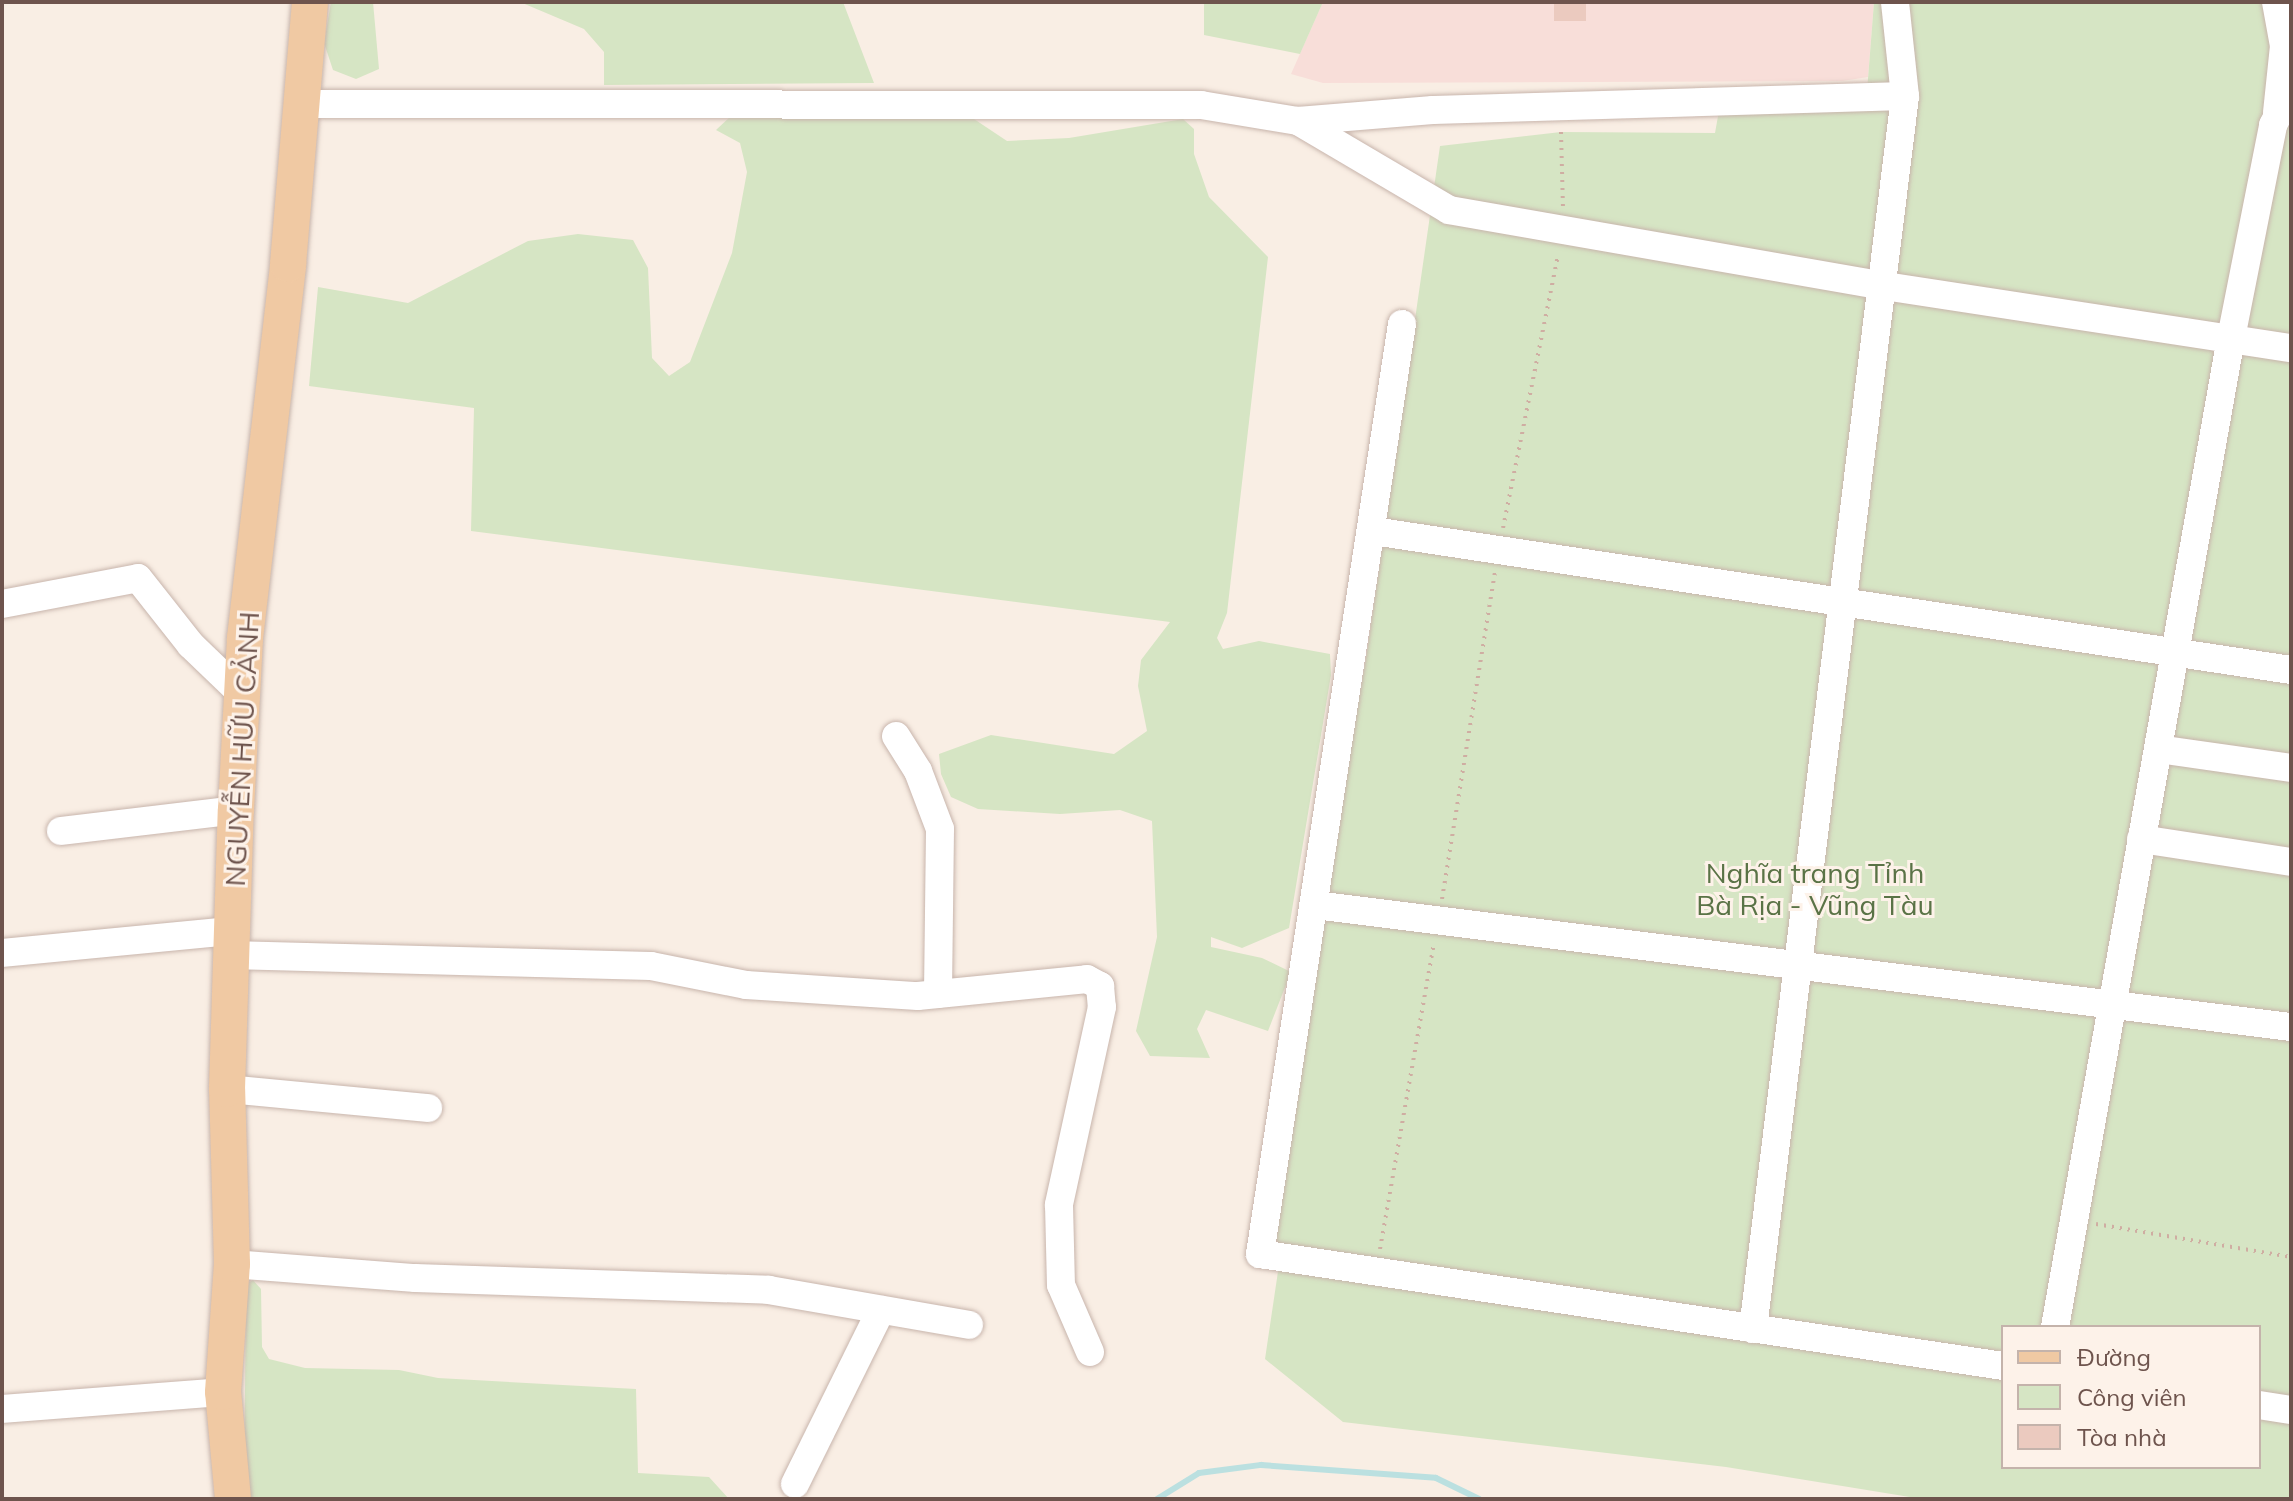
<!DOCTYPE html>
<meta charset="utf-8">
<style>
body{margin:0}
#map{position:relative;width:2293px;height:1501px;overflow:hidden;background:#f9eee4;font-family:Mulish,sans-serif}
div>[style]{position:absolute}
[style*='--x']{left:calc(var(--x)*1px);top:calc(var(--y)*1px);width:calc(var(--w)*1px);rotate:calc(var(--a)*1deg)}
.commercial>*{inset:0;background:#f8ded9}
.green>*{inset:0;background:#d6e5c4}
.stream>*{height:6px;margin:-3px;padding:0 3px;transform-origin:3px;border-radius:3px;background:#bbe0e0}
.building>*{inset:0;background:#ebcabf;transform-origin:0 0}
.path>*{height:4px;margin-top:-2px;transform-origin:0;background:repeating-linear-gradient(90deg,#cfada2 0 2px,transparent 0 8px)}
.roads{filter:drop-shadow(0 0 2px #c8b5ac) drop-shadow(0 0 2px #c8b5ac)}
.minor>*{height:28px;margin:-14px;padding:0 14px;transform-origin:14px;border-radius:14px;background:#fff}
.major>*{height:36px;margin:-18px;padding:0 18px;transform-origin:18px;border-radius:18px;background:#f0c9a3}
span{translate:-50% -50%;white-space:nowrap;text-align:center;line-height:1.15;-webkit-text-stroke:6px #fdf2e9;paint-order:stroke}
.street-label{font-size:28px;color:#6e544d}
.park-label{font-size:28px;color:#5a7346}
.frame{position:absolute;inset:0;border:4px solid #6e544d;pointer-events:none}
.legend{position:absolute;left:2001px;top:1325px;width:260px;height:144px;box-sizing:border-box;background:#fdf2e9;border:2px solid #c4b3ab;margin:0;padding:10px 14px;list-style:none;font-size:24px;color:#6e544d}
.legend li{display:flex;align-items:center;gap:16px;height:40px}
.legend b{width:40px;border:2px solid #c4b3ab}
</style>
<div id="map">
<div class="commercial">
<i style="clip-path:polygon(1323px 2px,1874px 2px,1868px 77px,1842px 81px,1323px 83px,1291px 74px)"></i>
</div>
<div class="green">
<i style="clip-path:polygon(331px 2px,373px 2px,379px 69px,356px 79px,333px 70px,324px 43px)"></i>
<i style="clip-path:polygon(520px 2px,843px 2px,874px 83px,604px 85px,604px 52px,584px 29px)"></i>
<i style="clip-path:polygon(1204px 2px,1323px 2px,1300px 54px,1204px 35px)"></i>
<i style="clip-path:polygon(evenodd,1874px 2px,2291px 2px,2291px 1499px,1922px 1499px,1726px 1467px,1343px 1422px,1265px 1359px,1280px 1258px,1260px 1254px,1367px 652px,1440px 146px,1561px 132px,1715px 133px,1720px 105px,1866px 104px,1874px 2px,2003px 1327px,2259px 1327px,2259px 1467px,2003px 1467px,2003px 1327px)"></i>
<i style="clip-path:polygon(732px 115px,971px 117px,1007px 141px,1069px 138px,1183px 119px,1194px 129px,1194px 154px,1209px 197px,1268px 257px,1227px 613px,1217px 638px,1223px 649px,1259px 641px,1330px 654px,1331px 675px,1289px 928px,1242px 948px,1211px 937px,1211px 947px,1262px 958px,1291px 972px,1268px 1031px,1206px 1010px,1197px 1029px,1210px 1058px,1150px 1056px,1136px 1031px,1157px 937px,1152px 821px,1120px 810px,1060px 814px,978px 809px,951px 797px,941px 774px,939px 754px,991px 735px,1114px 754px,1147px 731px,1138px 686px,1141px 660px,1170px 622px,471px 531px,474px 408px,309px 386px,318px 287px,408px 303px,528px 241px,578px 234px,633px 240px,648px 268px,652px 358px,669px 376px,690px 362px,732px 253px,747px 172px,740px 143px,716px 130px)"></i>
<i style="clip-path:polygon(253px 1280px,261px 1289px,262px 1347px,269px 1359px,305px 1368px,399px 1370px,438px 1378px,636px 1389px,638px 1473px,709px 1477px,729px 1499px,244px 1499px,246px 1284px)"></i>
</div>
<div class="stream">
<i style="--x:1157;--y:1499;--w:49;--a:-31.8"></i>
<i style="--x:1199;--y:1473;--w:63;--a:-7.4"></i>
<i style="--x:1261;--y:1465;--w:175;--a:4.2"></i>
<i style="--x:1436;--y:1478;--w:48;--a:26"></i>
</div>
<div class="building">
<i style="left:1554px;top:2px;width:32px;height:19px"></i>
</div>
<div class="path">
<i style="--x:1561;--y:132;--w:74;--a:88.5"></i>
<i style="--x:1503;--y:528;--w:279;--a:-78.6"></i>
<i style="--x:1442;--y:899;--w:331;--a:-80.8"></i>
<i style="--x:2096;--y:1224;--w:198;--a:9.6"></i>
<i style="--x:1380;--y:1249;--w:311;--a:-80"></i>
</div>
<div class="roads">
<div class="minor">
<i style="--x:2276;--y:2;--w:45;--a:79.7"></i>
<i style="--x:2284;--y:46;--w:67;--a:96"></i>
<i style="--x:300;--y:104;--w:901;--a:0.06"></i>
<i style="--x:1201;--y:105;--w:98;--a:9.4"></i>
<i style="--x:1298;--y:121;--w:135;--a:-4.7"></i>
<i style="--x:1433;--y:110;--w:472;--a:-1.7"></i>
<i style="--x:1298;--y:121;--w:175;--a:30.5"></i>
<i style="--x:1449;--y:210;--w:436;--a:9.9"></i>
<i style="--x:1878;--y:285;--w:418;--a:8.7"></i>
<i style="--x:1402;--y:324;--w:941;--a:98.68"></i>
<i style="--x:1260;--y:1254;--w:751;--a:8.57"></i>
<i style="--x:1373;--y:531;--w:928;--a:8.61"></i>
<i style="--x:2;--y:604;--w:138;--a:-10.8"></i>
<i style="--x:138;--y:578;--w:85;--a:51.7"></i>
<i style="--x:191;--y:645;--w:75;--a:43.9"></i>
<i style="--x:896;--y:736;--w:41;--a:57.8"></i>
<i style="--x:918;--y:771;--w:62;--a:69.2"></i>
<i style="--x:940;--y:829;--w:165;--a:90.7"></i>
<i style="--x:2158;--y:749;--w:134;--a:8.1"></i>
<i style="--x:61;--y:831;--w:176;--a:-6.8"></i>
<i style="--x:2141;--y:839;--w:152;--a:8.7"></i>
<i style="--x:1315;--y:905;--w:984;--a:7.13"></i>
<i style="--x:2;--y:953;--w:231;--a:-5.5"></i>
<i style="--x:230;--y:955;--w:421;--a:1.5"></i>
<i style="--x:651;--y:966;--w:97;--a:11.3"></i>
<i style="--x:746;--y:985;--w:172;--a:3.7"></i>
<i style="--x:918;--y:996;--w:170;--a:-5.7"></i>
<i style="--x:1087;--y:979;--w:15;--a:28"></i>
<i style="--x:1100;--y:986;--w:21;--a:85"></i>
<i style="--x:1102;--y:1007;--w:203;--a:102.3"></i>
<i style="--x:1059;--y:1205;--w:80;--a:88.6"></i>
<i style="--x:1061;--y:1285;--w:73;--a:66.6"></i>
<i style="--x:227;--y:1089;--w:202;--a:5.4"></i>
<i style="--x:232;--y:1264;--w:184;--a:4.4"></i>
<i style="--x:415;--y:1278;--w:354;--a:1.9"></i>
<i style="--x:769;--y:1290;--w:203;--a:9.9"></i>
<i style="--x:2055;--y:1327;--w:1005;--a:-79.91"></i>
<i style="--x:2231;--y:338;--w:217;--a:-78.8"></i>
<i style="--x:2273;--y:125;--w:38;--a:-62"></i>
<i style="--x:1753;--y:1329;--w:1242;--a:-82.97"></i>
<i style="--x:1905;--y:96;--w:95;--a:-96.1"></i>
<i style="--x:2259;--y:1405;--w:32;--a:9"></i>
<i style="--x:2;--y:1409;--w:222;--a:-4.4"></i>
<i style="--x:795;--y:1484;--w:194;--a:-63.7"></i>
</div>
<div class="major">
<i style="--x:233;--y:1499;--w:107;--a:-95.3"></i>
<i style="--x:223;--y:1392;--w:128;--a:-86"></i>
<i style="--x:232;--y:1264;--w:175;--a:-91.6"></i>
<i style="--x:227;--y:1089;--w:279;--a:-88.2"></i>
<i style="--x:236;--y:810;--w:172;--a:-87"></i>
<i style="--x:245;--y:638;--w:376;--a:-83.4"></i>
<i style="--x:288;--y:264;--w:263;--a:-85.2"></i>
</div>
</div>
<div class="street-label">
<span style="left:242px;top:749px;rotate:-87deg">NGUYỄN HỮU CẢNH</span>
</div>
<div class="park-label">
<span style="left:1815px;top:889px">Nghĩa trang Tỉnh<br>Bà Rịa - Vũng Tàu</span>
</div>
<div class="frame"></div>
<ul class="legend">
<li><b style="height:10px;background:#f0c9a3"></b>Đường</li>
<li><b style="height:22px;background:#d6e5c4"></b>Công viên</li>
<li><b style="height:22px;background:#ebcabf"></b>Tòa nhà</li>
</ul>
</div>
